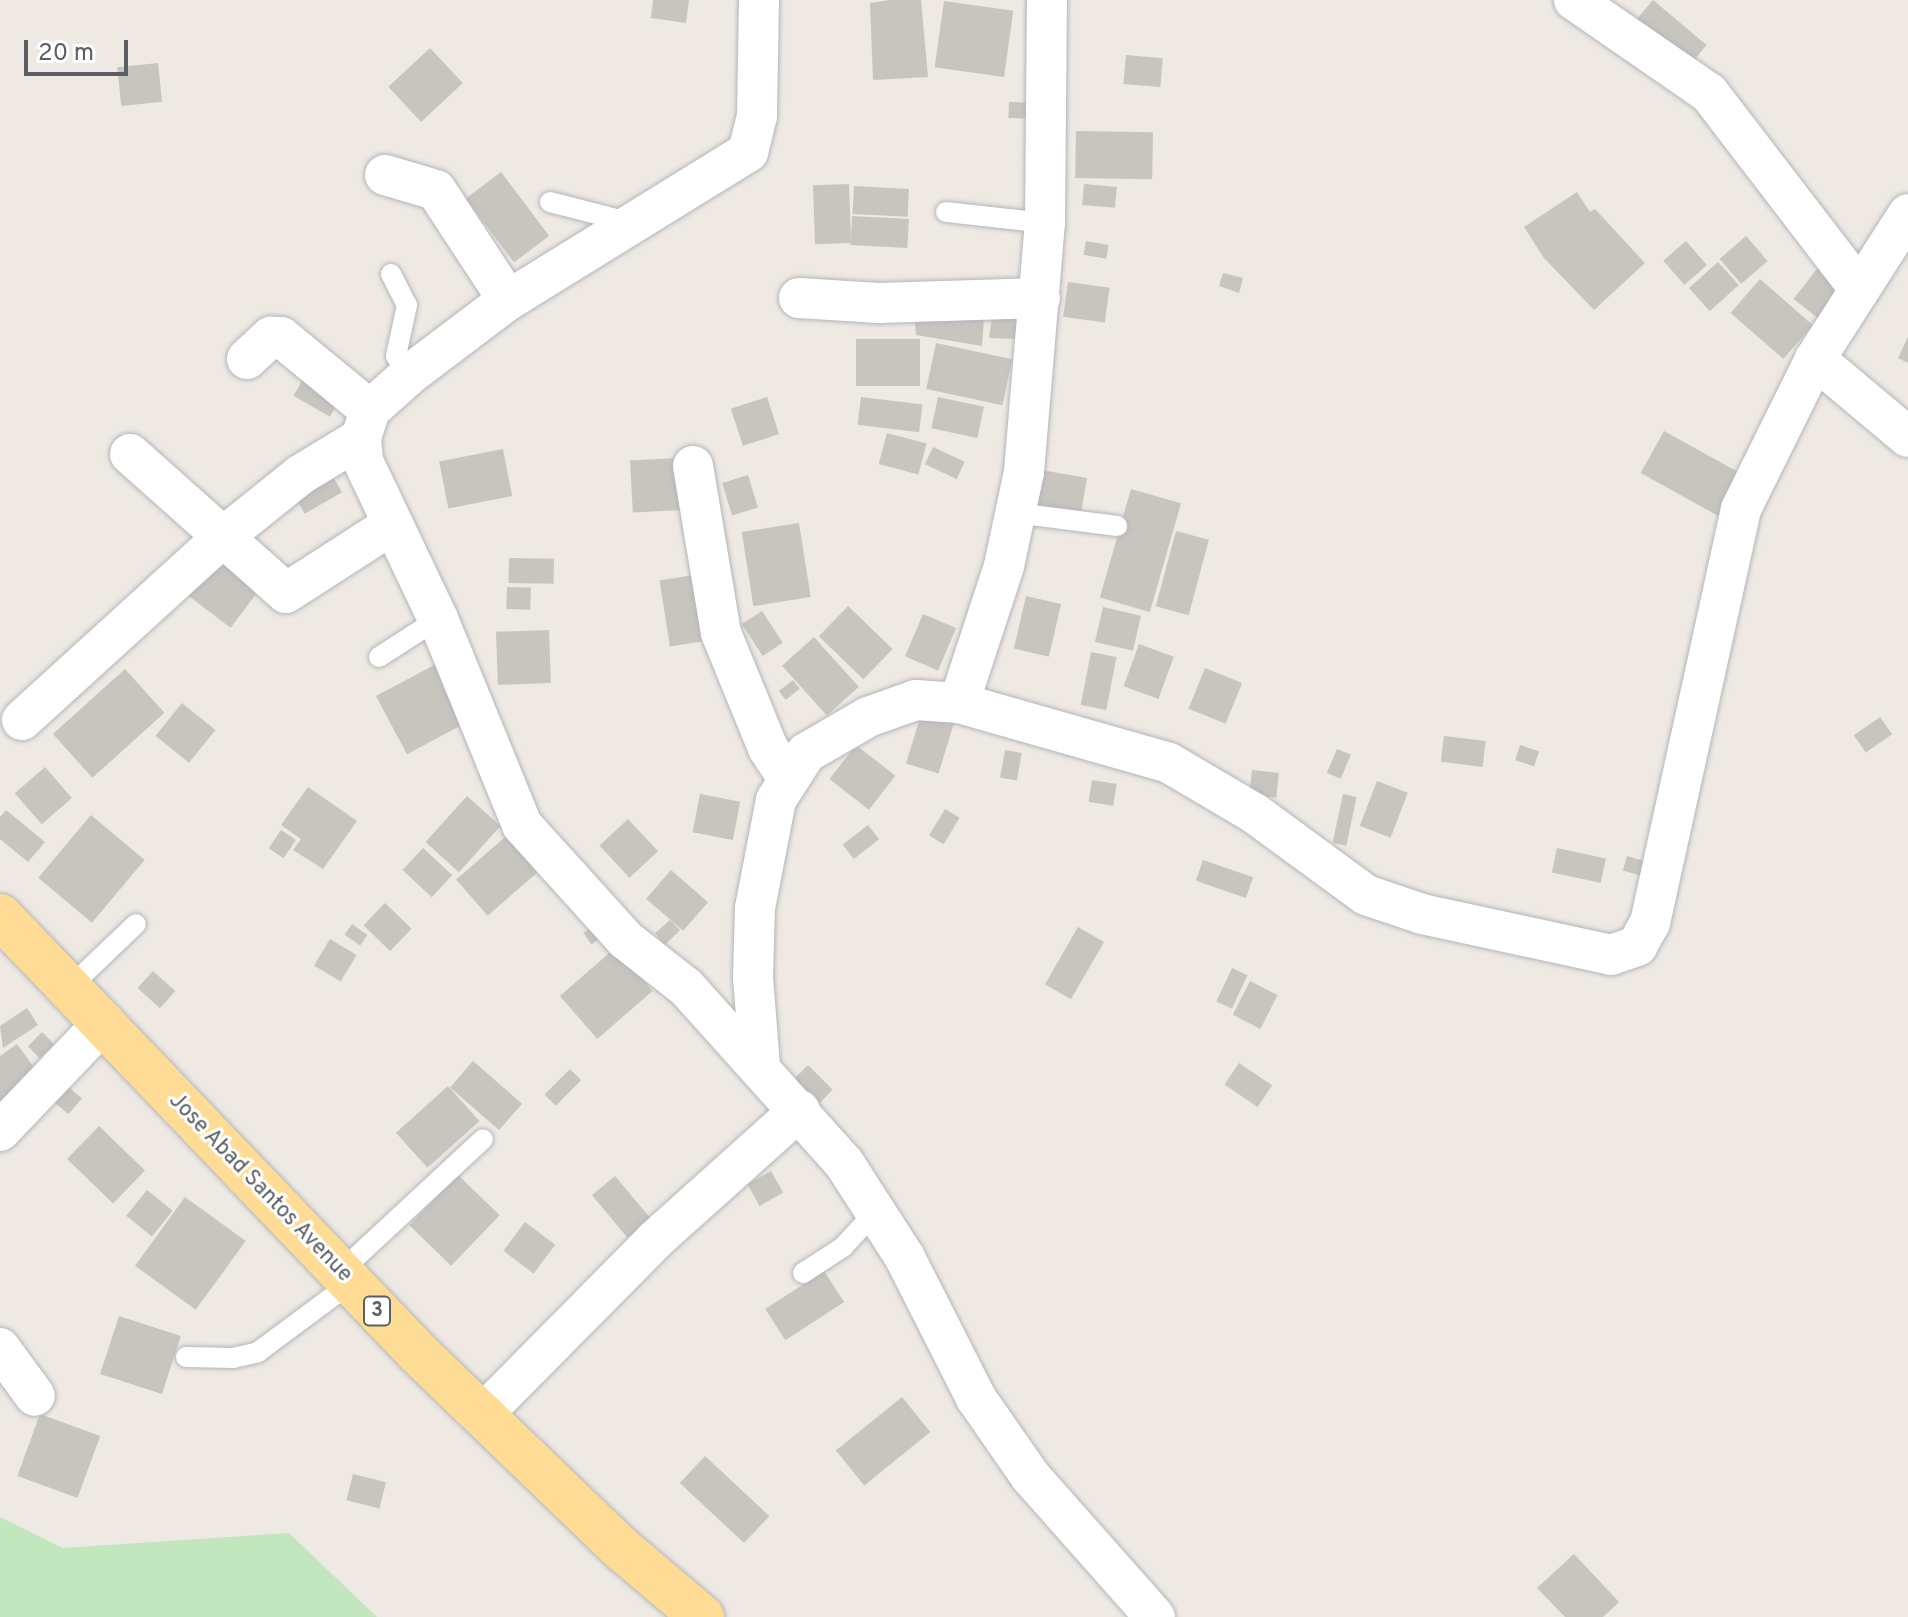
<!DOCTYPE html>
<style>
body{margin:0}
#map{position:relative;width:1908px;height:1617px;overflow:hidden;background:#eee9e2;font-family:Overpass,sans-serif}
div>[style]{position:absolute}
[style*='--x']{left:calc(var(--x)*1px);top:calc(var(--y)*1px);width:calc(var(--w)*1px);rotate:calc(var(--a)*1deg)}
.green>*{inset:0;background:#c2e6bd}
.building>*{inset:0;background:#c8c4be;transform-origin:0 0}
.roads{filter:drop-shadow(0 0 2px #b3b6ba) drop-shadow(0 0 2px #b3b6ba)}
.service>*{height:20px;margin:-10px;padding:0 10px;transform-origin:10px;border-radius:10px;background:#fff}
.minor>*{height:40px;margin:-20px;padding:0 20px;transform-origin:20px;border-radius:20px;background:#fff}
.trunk>*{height:44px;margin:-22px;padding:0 22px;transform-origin:22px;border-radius:22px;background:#ffdc96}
span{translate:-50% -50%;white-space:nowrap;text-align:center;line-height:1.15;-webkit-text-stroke:6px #fff;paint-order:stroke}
.shield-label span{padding:2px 6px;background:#fff;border:2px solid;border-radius:6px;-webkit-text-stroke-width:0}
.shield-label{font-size:20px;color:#5a5f63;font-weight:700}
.street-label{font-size:22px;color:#5a5f63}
.scale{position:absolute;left:24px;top:40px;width:104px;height:36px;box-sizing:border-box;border:4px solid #5a5f63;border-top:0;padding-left:10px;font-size:24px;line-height:28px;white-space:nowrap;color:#5a5f63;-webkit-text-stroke:6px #fff;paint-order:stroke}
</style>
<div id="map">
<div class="green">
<i style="clip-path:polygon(0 1517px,63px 1548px,289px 1533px,377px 1617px,0 1617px)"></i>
</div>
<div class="building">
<i style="clip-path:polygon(653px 0,689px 0,686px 23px,651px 18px)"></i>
<i style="clip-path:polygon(890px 0,921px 0,928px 77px,873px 80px,870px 3px)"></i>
<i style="left:1653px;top:0;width:70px;height:32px;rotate:40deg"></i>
<i style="left:944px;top:1px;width:70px;height:67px;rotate:8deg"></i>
<i style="left:430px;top:48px;width:48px;height:57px;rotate:47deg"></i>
<i style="left:1126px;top:55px;width:37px;height:29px;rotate:5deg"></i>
<i style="left:158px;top:63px;width:39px;height:41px;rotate:84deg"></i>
<i style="left:1009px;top:102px;width:23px;height:16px;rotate:2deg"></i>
<i style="left:1076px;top:131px;width:77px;height:47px;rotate:1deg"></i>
<i style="left:501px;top:172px;width:80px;height:44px;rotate:53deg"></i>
<i style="left:849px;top:184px;width:59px;height:36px;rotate:88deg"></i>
<i style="left:1084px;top:184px;width:33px;height:21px;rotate:5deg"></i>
<i style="left:854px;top:186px;width:55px;height:28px;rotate:3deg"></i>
<i style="clip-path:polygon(1577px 192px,1590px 212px,1595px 209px,1645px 263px,1594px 310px,1544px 258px,1524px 227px)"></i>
<i style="left:852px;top:216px;width:57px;height:29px;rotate:3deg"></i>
<i style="left:1746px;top:236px;width:33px;height:35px;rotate:49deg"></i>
<i style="left:1086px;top:241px;width:23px;height:14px;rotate:10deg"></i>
<i style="left:1686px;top:241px;width:32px;height:30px;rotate:49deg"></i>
<i style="left:1718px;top:262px;width:31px;height:39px;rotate:48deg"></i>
<i style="left:1820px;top:265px;width:37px;height:43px;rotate:38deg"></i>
<i style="clip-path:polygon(1223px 273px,1243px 278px,1239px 293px,1219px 286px)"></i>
<i style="left:1760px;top:279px;width:70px;height:45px;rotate:41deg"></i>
<i style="left:1068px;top:282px;width:42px;height:35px;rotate:8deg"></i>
<i style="clip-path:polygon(985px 304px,982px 346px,916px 335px,914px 310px)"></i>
<i style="clip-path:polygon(1028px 306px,1022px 339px,989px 338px,993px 310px)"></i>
<i style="clip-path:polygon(1908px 337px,1908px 363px,1898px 358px)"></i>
<i style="left:856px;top:339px;width:64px;height:47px"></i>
<i style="left:936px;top:343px;width:78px;height:47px;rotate:12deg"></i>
<i style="left:309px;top:369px;width:42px;height:31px;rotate:30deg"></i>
<i style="left:767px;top:397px;width:39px;height:38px;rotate:72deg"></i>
<i style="left:861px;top:397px;width:62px;height:28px;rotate:7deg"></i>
<i style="left:938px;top:397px;width:47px;height:32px;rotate:12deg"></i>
<i style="left:1664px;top:431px;width:93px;height:48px;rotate:29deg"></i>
<i style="left:887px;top:433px;width:41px;height:32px;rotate:15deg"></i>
<i style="left:933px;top:447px;width:35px;height:19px;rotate:25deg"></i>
<i style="left:503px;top:449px;width:48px;height:65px;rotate:79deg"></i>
<i style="left:678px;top:458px;width:52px;height:48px;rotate:87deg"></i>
<i style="left:328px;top:468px;width:28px;height:43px;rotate:60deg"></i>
<i style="left:1030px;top:468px;width:58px;height:41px;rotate:10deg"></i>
<i style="left:748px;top:475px;width:34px;height:27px;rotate:73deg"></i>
<i style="left:1131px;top:489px;width:52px;height:113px;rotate:16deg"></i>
<i style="left:799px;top:523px;width:75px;height:58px;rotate:81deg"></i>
<i style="left:1176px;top:531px;width:34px;height:78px;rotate:15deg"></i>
<i style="left:212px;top:556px;width:58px;height:46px;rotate:37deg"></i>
<i style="left:509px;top:558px;width:45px;height:25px;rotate:1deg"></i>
<i style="left:700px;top:574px;width:67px;height:41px;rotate:81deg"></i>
<i style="left:507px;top:587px;width:24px;height:22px;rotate:2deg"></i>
<i style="left:1026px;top:596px;width:36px;height:54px;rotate:13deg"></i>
<i style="left:848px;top:606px;width:62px;height:42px;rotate:44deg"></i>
<i style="left:1103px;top:607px;width:39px;height:36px;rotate:13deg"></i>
<i style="left:762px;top:611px;width:38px;height:24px;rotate:57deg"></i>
<i style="left:923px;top:614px;width:36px;height:46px;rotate:23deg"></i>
<i style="left:549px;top:630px;width:53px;height:53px;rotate:88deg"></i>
<i style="left:814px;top:637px;width:67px;height:43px;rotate:48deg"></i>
<i style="left:1139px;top:644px;width:37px;height:45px;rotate:20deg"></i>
<i style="left:1091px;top:652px;width:26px;height:54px;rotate:11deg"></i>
<i style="left:436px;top:664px;width:66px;height:68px;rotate:62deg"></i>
<i style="left:1205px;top:668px;width:40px;height:44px;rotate:22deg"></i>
<i style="left:125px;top:669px;width:59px;height:97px;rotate:48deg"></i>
<i style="left:793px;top:680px;width:11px;height:18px;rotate:52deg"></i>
<i style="left:182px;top:703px;width:43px;height:42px;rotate:39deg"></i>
<i style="left:923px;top:708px;width:34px;height:58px;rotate:17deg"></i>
<i style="left:1880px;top:717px;width:21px;height:32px;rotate:55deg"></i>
<i style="left:1444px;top:736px;width:42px;height:26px;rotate:7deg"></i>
<i style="left:856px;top:745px;width:50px;height:43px;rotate:38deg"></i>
<i style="left:1520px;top:745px;width:20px;height:16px;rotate:18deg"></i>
<i style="left:1337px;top:749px;width:15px;height:26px;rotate:23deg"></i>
<i style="left:1005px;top:750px;width:17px;height:28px;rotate:10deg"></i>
<i style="left:45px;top:767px;width:41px;height:40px;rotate:49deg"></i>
<i style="left:1252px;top:770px;width:27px;height:25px;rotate:6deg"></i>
<i style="left:1092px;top:780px;width:25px;height:22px;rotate:9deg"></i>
<i style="left:1377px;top:781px;width:33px;height:48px;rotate:21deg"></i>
<i style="clip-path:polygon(308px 787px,357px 821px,323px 869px,293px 850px,301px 839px,281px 825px)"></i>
<i style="left:700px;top:794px;width:41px;height:39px;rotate:11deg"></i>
<i style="left:1343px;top:794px;width:14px;height:50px;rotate:12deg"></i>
<i style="left:467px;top:796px;width:45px;height:62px;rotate:42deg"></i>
<i style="left:945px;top:809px;width:17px;height:31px;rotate:31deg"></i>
<i style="clip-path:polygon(6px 810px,45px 842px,28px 862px,0 839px,0 817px)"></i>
<i style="left:91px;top:815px;width:70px;height:82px;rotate:40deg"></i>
<i style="left:628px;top:819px;width:44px;height:39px;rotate:47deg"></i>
<i style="left:868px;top:825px;width:18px;height:32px;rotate:52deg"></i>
<i style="left:281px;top:830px;width:18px;height:22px;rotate:34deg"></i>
<i style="left:512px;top:831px;width:48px;height:74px;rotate:49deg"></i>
<i style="left:423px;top:848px;width:40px;height:30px;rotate:43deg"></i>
<i style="left:1557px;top:848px;width:50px;height:25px;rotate:12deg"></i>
<i style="left:1627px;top:856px;width:26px;height:15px;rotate:16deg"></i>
<i style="left:1203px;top:860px;width:53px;height:22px;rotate:19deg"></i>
<i style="left:671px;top:870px;width:49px;height:38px;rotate:41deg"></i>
<i style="left:385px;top:903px;width:37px;height:31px;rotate:44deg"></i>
<i style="clip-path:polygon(670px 920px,680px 930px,665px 945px,655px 933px)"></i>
<i style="left:352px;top:924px;width:19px;height:13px;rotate:35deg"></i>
<i style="left:593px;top:926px;width:14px;height:12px;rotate:54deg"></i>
<i style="left:1078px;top:927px;width:30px;height:66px;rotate:30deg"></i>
<i style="left:330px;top:939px;width:31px;height:31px;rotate:31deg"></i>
<i style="left:615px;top:948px;width:57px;height:73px;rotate:49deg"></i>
<i style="left:1232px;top:968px;width:17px;height:37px;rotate:25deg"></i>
<i style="left:153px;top:971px;width:30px;height:23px;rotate:42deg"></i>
<i style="left:1250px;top:981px;width:31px;height:38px;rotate:27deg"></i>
<i style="clip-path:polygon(27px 1008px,38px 1025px,3px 1048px,0 1026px)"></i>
<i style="left:42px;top:1032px;width:17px;height:20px;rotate:45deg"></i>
<i style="clip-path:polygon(17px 1044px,41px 1077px,0 1103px,0 1056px)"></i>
<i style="left:473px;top:1061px;width:65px;height:35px;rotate:41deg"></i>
<i style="left:1239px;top:1063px;width:40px;height:26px;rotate:34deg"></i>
<i style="left:808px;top:1065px;width:35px;height:29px;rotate:45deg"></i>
<i style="left:570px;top:1069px;width:16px;height:36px;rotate:45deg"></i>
<i style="left:59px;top:1079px;width:30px;height:21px;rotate:40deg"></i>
<i style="left:448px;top:1086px;width:47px;height:70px;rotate:48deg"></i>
<i style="left:99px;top:1126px;width:64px;height:46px;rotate:44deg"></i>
<i style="left:771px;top:1171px;width:25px;height:27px;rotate:61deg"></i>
<i style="left:458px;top:1175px;width:58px;height:70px;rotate:44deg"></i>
<i style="left:615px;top:1176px;width:57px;height:30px;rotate:50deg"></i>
<i style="left:147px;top:1190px;width:33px;height:33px;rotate:39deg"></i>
<i style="left:185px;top:1197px;width:75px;height:85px;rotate:36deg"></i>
<i style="left:525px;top:1222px;width:38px;height:36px;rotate:37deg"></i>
<i style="left:824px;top:1271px;width:37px;height:70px;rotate:57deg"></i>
<i style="left:119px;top:1316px;width:65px;height:61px;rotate:18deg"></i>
<i style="left:902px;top:1397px;width:45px;height:85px;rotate:51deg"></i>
<i style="left:40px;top:1414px;width:64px;height:66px;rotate:20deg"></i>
<i style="left:705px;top:1456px;width:88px;height:37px;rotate:43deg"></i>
<i style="left:353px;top:1474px;width:34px;height:27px;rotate:14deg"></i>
<i style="clip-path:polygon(1574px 1554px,1619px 1602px,1603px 1617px,1565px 1617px,1537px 1588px)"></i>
</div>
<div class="roads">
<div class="service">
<i style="--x:550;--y:202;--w:85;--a:14.4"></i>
<i style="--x:946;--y:212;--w:100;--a:6.3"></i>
<i style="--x:391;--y:274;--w:35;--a:63"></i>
<i style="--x:407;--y:305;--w:52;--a:102.2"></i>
<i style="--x:396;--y:356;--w:23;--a:56"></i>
<i style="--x:1016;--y:513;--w:102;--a:7.3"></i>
<i style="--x:379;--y:657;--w:70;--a:-32.8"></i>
<i style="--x:70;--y:987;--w:91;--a:-43.7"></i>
<i style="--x:340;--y:1272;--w:195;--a:-42.9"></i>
<i style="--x:803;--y:1273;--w:48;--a:-33"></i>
<i style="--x:843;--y:1247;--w:49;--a:-47.5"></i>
<i style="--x:186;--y:1357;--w:47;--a:1.2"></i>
<i style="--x:233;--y:1358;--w:26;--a:-13"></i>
<i style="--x:258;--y:1352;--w:116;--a:-36.6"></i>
</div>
<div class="minor">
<i style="--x:759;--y:0;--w:116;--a:91"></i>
<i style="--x:757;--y:116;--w:37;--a:104"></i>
<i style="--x:748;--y:152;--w:282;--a:148.3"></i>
<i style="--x:508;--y:300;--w:124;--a:142.9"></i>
<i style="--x:409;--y:375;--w:52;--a:138.1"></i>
<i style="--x:370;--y:410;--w:29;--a:108"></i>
<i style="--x:361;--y:438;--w:23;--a:85"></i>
<i style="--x:363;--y:461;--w:175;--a:64.6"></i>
<i style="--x:438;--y:619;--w:222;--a:67.8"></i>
<i style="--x:522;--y:825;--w:155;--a:47.9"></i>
<i style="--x:626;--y:940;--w:76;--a:38.1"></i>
<i style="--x:686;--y:987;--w:237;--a:48.1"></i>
<i style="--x:844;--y:1163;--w:111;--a:57.2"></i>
<i style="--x:904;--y:1256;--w:159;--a:63.1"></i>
<i style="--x:976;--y:1398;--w:96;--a:55.2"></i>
<i style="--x:1031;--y:1477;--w:187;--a:48.5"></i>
<i style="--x:1574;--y:0;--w:164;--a:34.6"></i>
<i style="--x:1709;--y:93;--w:245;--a:52.5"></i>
<i style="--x:385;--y:175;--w:53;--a:16.4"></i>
<i style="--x:436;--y:190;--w:131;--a:56.8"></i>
<i style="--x:799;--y:298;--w:80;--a:3.6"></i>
<i style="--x:879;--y:303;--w:161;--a:-1.8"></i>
<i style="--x:247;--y:359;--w:33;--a:-43"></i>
<i style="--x:271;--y:337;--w:10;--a:0"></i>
<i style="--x:281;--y:337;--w:115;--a:39.4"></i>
<i style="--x:1815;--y:359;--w:121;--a:40"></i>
<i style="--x:130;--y:454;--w:209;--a:41.7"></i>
<i style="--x:286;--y:593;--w:127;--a:-32.8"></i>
<i style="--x:693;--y:466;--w:169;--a:80.5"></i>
<i style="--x:721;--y:633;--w:124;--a:67.8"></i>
<i style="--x:768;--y:748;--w:33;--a:57"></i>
<i style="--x:959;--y:703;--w:144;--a:-71.8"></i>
<i style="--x:1004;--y:566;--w:96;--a:-78"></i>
<i style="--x:1024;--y:472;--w:250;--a:-85.2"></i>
<i style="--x:1045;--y:223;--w:223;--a:-89.5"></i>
<i style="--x:22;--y:720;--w:272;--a:-42.3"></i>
<i style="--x:223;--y:537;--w:99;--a:-38.8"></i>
<i style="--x:300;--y:475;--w:71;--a:-31.2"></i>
<i style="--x:760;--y:1066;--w:88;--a:-94.5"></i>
<i style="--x:753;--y:978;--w:70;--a:-88.4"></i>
<i style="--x:755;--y:908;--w:110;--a:-79"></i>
<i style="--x:776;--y:800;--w:56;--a:-57.4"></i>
<i style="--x:806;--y:753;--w:72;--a:-30.1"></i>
<i style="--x:868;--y:717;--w:51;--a:-19.5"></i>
<i style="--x:916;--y:700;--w:43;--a:4"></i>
<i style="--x:959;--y:703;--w:218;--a:15.9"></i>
<i style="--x:1169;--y:763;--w:99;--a:30.5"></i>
<i style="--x:1254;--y:813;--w:139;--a:36.2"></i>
<i style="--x:1366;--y:895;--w:59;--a:18.7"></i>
<i style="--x:1422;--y:914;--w:193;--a:12.2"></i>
<i style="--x:1611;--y:955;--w:28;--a:-19"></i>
<i style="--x:1637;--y:946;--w:26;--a:-61"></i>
<i style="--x:1650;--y:923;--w:424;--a:-77.6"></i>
<i style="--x:1741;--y:509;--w:167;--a:-63.7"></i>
<i style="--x:1815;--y:359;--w:172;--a:-57.3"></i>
<i style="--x:0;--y:1131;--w:151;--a:-46.3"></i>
<i style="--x:0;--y:1348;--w:59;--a:53.9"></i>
<i style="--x:483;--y:1414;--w:246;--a:-45.3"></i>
<i style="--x:656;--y:1239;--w:193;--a:-41.9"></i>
</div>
<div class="trunk">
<i style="--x:0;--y:916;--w:606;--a:46.27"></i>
<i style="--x:419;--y:1354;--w:283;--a:43.9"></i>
<i style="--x:623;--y:1550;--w:104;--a:40.3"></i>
</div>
</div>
<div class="shield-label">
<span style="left:377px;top:1311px">3</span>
</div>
<div class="street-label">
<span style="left:260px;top:1188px;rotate:46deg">Jose Abad Santos Avenue</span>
</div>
<div class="scale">20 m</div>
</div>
